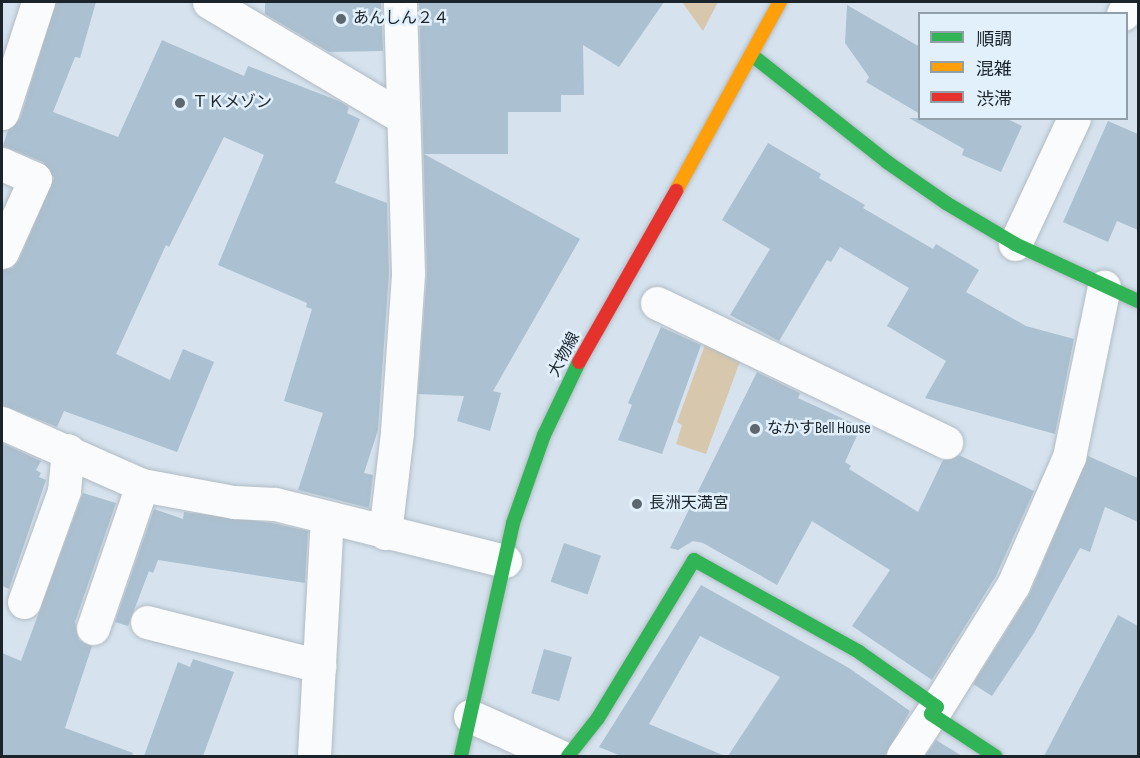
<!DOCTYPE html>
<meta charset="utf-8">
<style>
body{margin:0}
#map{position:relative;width:1140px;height:758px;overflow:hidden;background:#d6e3ee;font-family:"Sofia Sans Condensed","Noto Sans JP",sans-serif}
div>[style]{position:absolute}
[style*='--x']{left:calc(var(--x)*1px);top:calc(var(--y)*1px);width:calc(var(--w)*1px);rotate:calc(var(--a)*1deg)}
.green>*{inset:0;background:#d7c8ad}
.building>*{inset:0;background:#abc0d0;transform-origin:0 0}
.roads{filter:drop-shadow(0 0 2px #b1bbc4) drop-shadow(0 0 2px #b1bbc4)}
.street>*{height:33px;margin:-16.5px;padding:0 16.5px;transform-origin:16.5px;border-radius:16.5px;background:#f9fbfc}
.fast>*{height:14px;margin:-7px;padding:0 7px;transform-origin:7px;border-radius:7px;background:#30b455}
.slow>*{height:14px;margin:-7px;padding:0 7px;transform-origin:7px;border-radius:7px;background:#ff9f0a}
.jam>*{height:14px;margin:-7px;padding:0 7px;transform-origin:7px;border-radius:7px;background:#e5322d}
.dots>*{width:16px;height:16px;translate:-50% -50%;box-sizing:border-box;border:3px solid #e2f0fc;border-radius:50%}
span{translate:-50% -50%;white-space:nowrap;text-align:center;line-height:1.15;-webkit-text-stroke:5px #e2f0fc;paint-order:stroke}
.poi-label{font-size:16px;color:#1b242b}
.left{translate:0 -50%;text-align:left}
.street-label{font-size:16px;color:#1b242b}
.frame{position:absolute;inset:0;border:3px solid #1b242b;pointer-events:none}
.legend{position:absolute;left:918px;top:12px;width:210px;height:108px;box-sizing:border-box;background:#e2f0fc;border:2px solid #929ea8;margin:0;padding:8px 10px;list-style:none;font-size:18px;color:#1b242b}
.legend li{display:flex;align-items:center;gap:12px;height:30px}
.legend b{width:30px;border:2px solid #929ea8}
</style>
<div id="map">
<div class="green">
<i style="clip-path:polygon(682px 2px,718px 2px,703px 31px)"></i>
<i style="clip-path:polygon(706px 342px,742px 356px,706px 454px,676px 444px,682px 425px,677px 422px)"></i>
</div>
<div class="building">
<i style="clip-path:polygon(56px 2px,96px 2px,80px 58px,75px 57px,53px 112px,118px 137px,162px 40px,244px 76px,248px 66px,339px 101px,349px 107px,347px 113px,360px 119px,335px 183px,387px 203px,389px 273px,378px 430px,364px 473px,373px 475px,369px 508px,298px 490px,323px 413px,284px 401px,312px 309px,306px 307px,307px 303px,218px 265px,264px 155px,224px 137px,169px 247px,166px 245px,116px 354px,170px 380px,183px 349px,214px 362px,177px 452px,64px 411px,57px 427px,2px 405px,2px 270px,12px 268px,19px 260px,54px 178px,43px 162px,3px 146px,8px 130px,20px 119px)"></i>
<i style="clip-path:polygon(265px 2px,381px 2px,383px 51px,329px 52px,265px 14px)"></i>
<i style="clip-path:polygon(419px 2px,664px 2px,619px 67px,583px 45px,584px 95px,561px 95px,561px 112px,508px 112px,508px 154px,424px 154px,580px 239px,493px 391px,501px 393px,490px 431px,457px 421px,464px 396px,418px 394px,427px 273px)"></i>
<i style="clip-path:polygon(847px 5px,920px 47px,920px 114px,866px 82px,869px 77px,845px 43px)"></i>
<i style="clip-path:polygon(909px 118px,1005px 118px,1022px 126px,1001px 172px,962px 155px,964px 149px)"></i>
<i style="clip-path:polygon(1108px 121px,1138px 134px,1138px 230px,1117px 221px,1108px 242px,1063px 222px)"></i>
<i style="clip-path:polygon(768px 143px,821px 174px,819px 178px,865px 205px,863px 208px,933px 249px,936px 244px,979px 270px,966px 292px,1026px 326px,1074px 339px,1055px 434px,925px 398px,946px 361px,887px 326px,909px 288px,840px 247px,831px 262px,827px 260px,779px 341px,730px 315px,770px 249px,722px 220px)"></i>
<i style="clip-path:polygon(661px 327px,701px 345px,662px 454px,618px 440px,632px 405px,628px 403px)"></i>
<i style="clip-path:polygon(757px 372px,800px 393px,798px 398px,861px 427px,845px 462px,851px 466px,849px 469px,918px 512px,943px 460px,959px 455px,1034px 491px,996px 576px,932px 680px,852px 626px,890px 570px,812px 521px,777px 585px,703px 543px,693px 541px,678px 550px,670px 548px)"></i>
<i style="clip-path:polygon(2px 443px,41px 461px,36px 470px,41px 473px,39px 477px,46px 480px,9px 589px,2px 586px)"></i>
<i style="clip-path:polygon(1088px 456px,1138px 478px,1138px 522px,1105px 507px,1090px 552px,1080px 548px,1034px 633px,992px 696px,973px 684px,1030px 593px)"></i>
<i style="clip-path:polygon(83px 493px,116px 503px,75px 622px,79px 640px,92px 646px,65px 728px,133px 753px,132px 756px,2px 756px,2px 653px,21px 661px)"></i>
<i style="clip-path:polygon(154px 509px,183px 519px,184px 512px,272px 523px,308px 531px,305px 583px,158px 560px,153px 573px,149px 571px,128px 626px,115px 622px)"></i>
<i style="left:564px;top:543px;width:39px;height:41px;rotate:19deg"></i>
<i style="clip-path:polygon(701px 585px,849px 668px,910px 711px,885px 756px,728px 756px,780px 677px,700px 636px,649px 724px,725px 756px,621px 756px,599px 747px)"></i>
<i style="clip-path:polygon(1118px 615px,1138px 626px,1138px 756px,1044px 756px)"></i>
<i style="left:544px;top:649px;width:29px;height:46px;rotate:16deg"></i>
<i style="clip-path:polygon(193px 659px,234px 672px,203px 756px,144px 756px,178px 662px,190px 667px)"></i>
<i style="clip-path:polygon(936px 740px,962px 756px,925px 756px)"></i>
</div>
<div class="roads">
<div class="street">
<i style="--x:209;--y:2;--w:225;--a:30.8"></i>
<i style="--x:1123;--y:14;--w:13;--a:-63"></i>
<i style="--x:2;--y:113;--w:117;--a:-72"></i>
<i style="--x:2;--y:164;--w:36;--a:24"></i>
<i style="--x:35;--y:179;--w:80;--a:114.3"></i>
<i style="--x:1015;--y:244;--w:139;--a:-64.9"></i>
<i style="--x:657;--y:303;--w:321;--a:25.7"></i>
<i style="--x:2;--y:423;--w:153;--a:23.9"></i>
<i style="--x:142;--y:485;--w:94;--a:10.5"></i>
<i style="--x:234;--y:502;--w:41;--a:2.8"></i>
<i style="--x:275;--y:504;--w:237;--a:13.9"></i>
<i style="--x:385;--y:533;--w:102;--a:-83.2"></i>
<i style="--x:397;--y:432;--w:159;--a:-86"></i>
<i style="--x:408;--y:273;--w:271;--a:-91.7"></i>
<i style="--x:24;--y:602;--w:118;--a:-70.2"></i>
<i style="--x:64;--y:491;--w:41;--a:-84.4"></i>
<i style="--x:147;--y:622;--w:178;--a:14.3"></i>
<i style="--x:93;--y:628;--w:151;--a:-71.1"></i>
<i style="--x:937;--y:707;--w:144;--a:-58.1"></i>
<i style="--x:1013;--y:585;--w:140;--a:-66.4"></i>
<i style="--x:1069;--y:457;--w:174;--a:-78.4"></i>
<i style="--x:470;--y:716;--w:98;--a:24.2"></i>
<i style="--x:314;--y:756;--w:237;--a:-86.9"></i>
<i style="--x:903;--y:756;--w:50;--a:-56.3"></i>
</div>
<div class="fast">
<i style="--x:753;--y:56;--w:171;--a:38.3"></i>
<i style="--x:887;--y:162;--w:72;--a:34.8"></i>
<i style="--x:946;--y:203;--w:80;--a:30.7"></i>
<i style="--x:1015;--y:244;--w:136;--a:24.9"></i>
<i style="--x:461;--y:756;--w:239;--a:-77.4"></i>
<i style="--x:513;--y:523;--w:93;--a:-70.6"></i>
<i style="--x:544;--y:435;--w:81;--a:-64.4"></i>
<i style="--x:568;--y:756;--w:48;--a:-51.7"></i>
<i style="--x:598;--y:718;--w:185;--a:-58.7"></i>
<i style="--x:694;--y:560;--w:189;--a:29.1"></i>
<i style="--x:859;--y:652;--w:95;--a:35.2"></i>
<i style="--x:937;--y:707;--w:9;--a:131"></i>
<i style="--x:931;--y:714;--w:77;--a:33.3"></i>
</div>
<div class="slow">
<i style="--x:676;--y:191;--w:216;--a:-61.2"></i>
</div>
<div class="jam">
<i style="--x:579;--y:362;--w:197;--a:-60.4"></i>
</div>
</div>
<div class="dots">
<i style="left:341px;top:19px;background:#5c676f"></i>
<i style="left:180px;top:103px;background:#5c676f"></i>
<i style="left:755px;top:429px;background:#5c676f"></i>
<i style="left:637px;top:504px;background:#5c676f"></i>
</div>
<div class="poi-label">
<span class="left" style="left:353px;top:19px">あんしん２４</span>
<span class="left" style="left:192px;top:103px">ＴＫメゾン</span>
<span class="left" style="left:767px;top:429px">なかすBell House</span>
<span class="left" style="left:649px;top:504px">長洲天満宮</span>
</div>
<div class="street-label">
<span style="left:565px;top:355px;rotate:-62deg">大物線</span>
</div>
<div class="frame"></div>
<ul class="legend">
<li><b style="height:8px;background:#30b455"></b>順調</li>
<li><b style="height:8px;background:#ff9f0a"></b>混雑</li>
<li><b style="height:8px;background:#e5322d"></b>渋滞</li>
</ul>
</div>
